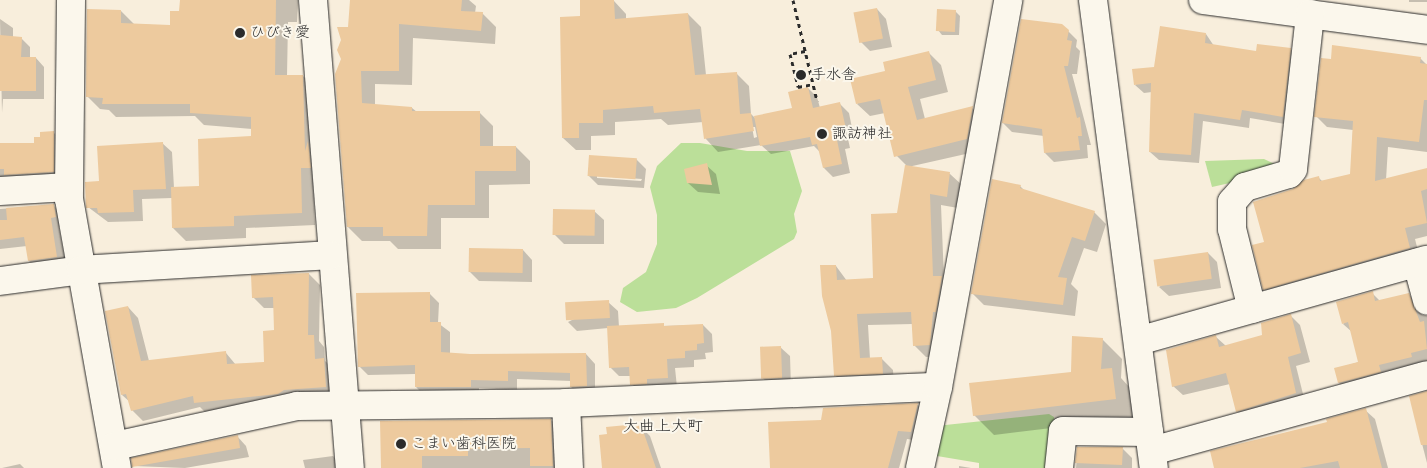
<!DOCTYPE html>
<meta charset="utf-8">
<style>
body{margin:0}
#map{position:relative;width:1427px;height:468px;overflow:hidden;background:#f8eedc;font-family:"Shantell Sans","Klee One",sans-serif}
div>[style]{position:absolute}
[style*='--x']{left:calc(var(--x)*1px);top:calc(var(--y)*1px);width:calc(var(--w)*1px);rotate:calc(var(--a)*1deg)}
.green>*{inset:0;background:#bbdf99}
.shadow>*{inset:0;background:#0003;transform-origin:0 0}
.building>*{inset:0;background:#edca9e;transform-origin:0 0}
.path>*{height:3px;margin-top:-1.5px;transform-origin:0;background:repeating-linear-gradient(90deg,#2b2b2b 0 4px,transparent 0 8px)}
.roads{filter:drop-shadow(0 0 1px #2b2b2b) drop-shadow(0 0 1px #2b2b2b)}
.minor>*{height:28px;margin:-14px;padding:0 14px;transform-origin:14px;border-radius:14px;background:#fbf7ec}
.dots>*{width:14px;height:14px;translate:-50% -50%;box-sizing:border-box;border:2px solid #fbf7ec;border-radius:50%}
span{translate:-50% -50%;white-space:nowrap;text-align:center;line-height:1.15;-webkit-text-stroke:4px #fbf7ec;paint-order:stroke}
.poi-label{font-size:15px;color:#2b2b2b}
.left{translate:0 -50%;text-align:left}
.neighbourhood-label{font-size:16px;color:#2b2b2b}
</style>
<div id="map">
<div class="green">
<i style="clip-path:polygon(681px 143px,700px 143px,747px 151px,790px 151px,802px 191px,794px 214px,797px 232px,794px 239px,697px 298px,676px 308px,637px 312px,620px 302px,623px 288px,646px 272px,657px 244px,657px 215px,650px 187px,657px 166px)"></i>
<i style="clip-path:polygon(1264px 159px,1283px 168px,1283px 171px,1212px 187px,1205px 161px)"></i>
<i style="clip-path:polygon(1049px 414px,1054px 417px,1055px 428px,1052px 468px,979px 468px,979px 463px,931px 455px,936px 426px)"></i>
</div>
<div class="shadow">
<i style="clip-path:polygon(181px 0,298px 0,297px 22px,288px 22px,287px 76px,303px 76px,315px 88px,323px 180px,313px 180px,315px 225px,246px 228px,246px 238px,186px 241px,173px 228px,172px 198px,142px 199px,143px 221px,108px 222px,88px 207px,101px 182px,162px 143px,172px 152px,174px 188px,201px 187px,253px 137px,252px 129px,204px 125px,195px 116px,116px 117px,109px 110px,100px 109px,87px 96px,121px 11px,134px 24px,171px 26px,180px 12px)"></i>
<i style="clip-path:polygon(351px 0,469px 0,476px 6px,475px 13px,482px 13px,496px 27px,495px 44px,413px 38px,412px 85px,375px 84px,375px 105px,412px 108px,417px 112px,479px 112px,493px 126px,493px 147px,516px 147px,530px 161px,530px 184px,489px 185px,489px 218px,441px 218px,441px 249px,398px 249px,390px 241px,362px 241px,348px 227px,342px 59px,349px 29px)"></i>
<i style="left:1409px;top:0;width:18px;height:2px"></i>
<i style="clip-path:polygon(evenodd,614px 1px,626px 14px,626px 20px,688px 14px,701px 27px,706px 75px,736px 73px,749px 86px,751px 114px,755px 118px,794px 109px,808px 88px,817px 97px,820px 108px,840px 104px,849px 113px,854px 138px,848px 139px,850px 148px,845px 149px,850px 173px,833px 177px,824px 168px,820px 152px,814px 146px,771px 154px,761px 145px,718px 152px,706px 139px,703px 122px,668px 125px,661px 119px,615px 122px,615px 135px,591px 136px,591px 150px,576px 150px,563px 138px,582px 17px,614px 1px,752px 127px,755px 127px,757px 137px,754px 138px,752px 127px)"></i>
<i style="clip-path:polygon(877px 9px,886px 19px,892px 47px,870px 51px,861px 42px)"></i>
<i style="clip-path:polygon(955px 11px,960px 16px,959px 35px,942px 35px,938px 30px)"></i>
<i style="clip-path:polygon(0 19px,13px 28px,13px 37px,21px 38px,30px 47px,30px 58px,36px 58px,44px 67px,44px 99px,3px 99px,2px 113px)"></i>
<i style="clip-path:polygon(1068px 31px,1077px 40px,1076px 47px,1080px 51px,1077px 74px,1072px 74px,1091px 145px,1087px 145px,1088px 158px,1054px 162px,1045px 153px,1044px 136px,1012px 132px,1003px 123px)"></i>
<i style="clip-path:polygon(1206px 34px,1214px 46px,1257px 52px,1290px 49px,1299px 58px,1291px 125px,1250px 118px,1249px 128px,1203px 121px,1199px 163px,1159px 160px,1150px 152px,1152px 92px,1144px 93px,1135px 85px)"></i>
<i style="clip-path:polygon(928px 52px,941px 65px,948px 92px,920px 99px,925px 119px,972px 108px,985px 120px,979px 151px,908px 167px,950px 174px,962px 185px,958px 208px,941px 205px,944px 279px,941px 356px,926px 357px,914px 345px,913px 324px,868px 325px,870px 359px,881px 358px,893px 370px,894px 385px,847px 387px,835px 375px,836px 266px,847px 281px,875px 280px,898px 215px,906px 165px,895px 154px,885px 113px,870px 116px,857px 104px,887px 72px)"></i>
<i style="clip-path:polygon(1420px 58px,1427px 65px,1427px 152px,1388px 147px,1386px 180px,1427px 169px,1427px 236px,1415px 239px,1420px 259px,1275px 300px,1264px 289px,1266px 242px,1294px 190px,1318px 177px,1323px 182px,1351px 175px,1353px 130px,1327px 127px,1316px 116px)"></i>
<i style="clip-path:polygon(54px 133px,63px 142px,63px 178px,0 178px,0 144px,35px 144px)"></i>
<i style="clip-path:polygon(evenodd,636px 159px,646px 169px,644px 188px,598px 185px,589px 176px,636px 159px,597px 176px,642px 179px,641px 181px,597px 178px,597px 176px)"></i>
<i style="clip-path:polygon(706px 165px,716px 174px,720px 194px,698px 192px,688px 183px)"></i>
<i style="clip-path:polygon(1020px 186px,1025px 191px,1094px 212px,1106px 224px,1097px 252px,1084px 248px,1071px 284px,1078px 291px,1075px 316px,984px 305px,972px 293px)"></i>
<i style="clip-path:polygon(53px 205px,62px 214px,65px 226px,59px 227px,66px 266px,38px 270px,29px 261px,27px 246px,0 249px,0 209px)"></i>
<i style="clip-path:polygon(594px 211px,604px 220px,604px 244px,564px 244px,554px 234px)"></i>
<i style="clip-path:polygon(523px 250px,532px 260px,532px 282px,479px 281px,470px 272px)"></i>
<i style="clip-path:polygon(1208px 253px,1217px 262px,1221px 288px,1169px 296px,1159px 287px)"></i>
<i style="clip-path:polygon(309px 274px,320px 285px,319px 341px,324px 347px,325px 361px,335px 370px,336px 398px,206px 413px,200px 407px,143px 421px,132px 410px,130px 402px,122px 395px,128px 307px,138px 318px,149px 361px,226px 353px,236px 365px,265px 363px,275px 332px,274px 308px,264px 308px,253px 297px)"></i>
<i style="clip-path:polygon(1372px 293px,1380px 301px,1408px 294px,1419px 304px,1422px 315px,1427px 316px,1427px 361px,1349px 393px,1339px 383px,1335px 369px,1359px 362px,1352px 332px,1343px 324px)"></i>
<i style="clip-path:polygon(430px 294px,439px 303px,438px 323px,450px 332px,450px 354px,586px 354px,595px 364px,595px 395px,580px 396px,571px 387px,571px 381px,517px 379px,517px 390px,479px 388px,479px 396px,425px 396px,416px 387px,416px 374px,368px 375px,359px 366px)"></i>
<i style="clip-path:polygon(608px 302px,618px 311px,619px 327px,703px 325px,712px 334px,713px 352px,705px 353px,706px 359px,694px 360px,694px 367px,675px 368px,677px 387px,641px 393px,632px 384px,631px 376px,619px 376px,610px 367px,608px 328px,577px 331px,568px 322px)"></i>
<i style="clip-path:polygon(1291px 316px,1300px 325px,1310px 362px,1296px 366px,1305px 402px,1246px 420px,1237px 411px,1230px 384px,1183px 395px,1173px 386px,1216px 337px,1226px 346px,1263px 336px)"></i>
<i style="clip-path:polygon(1102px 339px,1122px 359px,1121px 378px,1131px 389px,1135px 418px,994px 435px,974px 415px,1072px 373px)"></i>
<i style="clip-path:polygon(780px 347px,790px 356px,791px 387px,772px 388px,763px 378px)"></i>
<i style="clip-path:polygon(1427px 392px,1427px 463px,1410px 397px)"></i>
<i style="clip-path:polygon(918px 405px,927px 414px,920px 441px,907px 439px,899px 468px,771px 468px,823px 421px,824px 409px)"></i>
<i style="clip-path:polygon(1365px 410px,1375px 419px,1388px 468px,1215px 468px)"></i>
<i style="clip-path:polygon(551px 420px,562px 431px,565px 468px,382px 468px,381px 422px)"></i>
<i style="clip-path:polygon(626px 426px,630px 430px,640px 426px,650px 436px,661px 468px,603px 468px)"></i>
<i style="clip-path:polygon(237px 436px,246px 446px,249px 457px,185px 468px,134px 466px)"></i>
<i style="clip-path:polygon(1078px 448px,1123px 449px,1132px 458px,1132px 468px,1076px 468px)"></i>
<i style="clip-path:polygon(333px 456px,344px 468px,305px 468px,303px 460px)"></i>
<i style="clip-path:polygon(20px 464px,24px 468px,2px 468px)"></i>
<i style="clip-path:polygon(959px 466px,971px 468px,959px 468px)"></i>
</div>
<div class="building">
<i style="clip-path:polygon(180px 0,276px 0,275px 75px,303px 75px,305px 151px,308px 141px,311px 168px,301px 168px,302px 213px,234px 216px,234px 226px,172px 228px,171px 187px,199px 186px,198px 139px,251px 136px,251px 117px,190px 113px,190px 104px,102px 104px,103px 98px,86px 97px,87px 9px,121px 10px,121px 23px,170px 25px,170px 11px,179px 11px)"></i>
<i style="clip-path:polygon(350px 0,462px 0,461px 11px,483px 12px,481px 31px,399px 24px,399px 71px,361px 71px,362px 103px,412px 107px,412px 111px,480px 111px,480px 146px,516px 146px,516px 171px,475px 171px,475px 205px,428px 205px,427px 236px,383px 236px,383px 227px,347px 227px,335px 74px,341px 59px,337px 50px,341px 40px,337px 27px,348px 27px)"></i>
<i style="clip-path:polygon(580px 0,614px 0,615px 19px,688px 13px,695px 75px,737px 72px,740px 114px,751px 113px,754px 131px,704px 139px,700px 109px,654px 113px,653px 106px,603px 110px,603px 123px,579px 123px,579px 138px,562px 138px,560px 17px,580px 16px)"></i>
<i style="left:877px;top:8px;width:31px;height:24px;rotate:79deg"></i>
<i style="left:937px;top:9px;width:19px;height:22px;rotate:3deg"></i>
<i style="clip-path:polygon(1021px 19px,1062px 24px,1069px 30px,1067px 40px,1072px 41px,1068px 66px,1064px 66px,1077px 118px,1080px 117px,1082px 136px,1078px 136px,1080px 150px,1044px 153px,1042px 129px,1002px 123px)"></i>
<i style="clip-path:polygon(1160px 26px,1206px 33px,1205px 43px,1256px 51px,1257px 44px,1291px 48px,1283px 117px,1242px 110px,1240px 120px,1194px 113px,1191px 155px,1149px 152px,1151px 83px,1134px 85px,1132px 69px,1154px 67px)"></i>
<i style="clip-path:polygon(0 35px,22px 37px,21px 57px,36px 57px,36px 91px,0 91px)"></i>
<i style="clip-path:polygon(1332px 45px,1421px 57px,1420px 63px,1427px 64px,1427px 100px,1424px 100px,1419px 142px,1377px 137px,1375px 181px,1427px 168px,1427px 189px,1421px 191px,1427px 223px,1405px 228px,1410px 248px,1263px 290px,1252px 245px,1264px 242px,1253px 202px,1293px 189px,1304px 180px,1319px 176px,1320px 181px,1350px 174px,1353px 121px,1314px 117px,1321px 58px,1331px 59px)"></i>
<i style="clip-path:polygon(929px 51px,936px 80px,908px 87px,917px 120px,973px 106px,967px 139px,894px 157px,880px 99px,856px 104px,850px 79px,885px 71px,883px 62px)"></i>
<i style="clip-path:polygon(808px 87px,813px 108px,840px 102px,846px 129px,840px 131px,842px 139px,837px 140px,842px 164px,823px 168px,817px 144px,812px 145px,810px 137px,760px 146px,754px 116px,792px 108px,788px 92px)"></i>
<i style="clip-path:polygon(54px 131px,54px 172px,4px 175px,4px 169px,0 169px,0 143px,34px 143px,34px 137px,40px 137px,40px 132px)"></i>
<i style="clip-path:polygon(163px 142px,166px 189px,133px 190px,134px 212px,98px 213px,97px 208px,86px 208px,85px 182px,99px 181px,97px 146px)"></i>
<i style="left:589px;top:155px;width:48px;height:21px;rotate:4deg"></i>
<i style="clip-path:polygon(707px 163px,712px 185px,687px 183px,684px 169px)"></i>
<i style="clip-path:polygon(905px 165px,950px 172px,947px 197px,930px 194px,933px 276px,942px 276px,936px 312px,933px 312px,930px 345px,913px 346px,911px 312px,857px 314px,860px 358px,882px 357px,883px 374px,834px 376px,831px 331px,822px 296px,820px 265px,836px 265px,837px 280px,873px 278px,871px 214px,897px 213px)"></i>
<i style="clip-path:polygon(992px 179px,1021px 185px,1020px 188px,1095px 211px,1085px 241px,1072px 237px,1058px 277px,1067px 278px,1063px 305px,971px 294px)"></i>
<i style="clip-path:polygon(54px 204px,56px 217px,51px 218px,57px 257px,28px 261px,24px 237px,0 240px,0 220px,7px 220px,6px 208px)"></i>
<i style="left:553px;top:209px;width:42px;height:26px;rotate:1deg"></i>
<i style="left:469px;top:248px;width:54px;height:24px;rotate:1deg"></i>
<i style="left:1208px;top:252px;width:27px;height:55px;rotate:82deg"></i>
<i style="clip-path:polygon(309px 273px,308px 335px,314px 335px,315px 359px,324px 358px,326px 387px,284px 390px,278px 394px,194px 403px,193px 396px,131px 411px,126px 394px,121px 395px,105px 311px,128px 306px,141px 361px,226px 351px,227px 364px,264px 362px,263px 331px,274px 330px,273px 297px,252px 298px,251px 275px)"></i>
<i style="clip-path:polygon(1373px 291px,1375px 301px,1409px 293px,1420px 322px,1424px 321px,1427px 349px,1411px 353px,1412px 357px,1379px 365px,1381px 372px,1338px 383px,1334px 368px,1358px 362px,1348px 322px,1342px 324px,1336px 302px)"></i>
<i style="clip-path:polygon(430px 292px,430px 322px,441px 322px,441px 352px,470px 354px,586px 353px,587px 386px,570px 387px,570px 373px,508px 371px,508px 381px,471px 380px,471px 387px,415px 387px,415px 365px,358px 367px,356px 293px)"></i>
<i style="left:609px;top:300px;width:18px;height:44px;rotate:87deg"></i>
<i style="clip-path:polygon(1291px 314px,1301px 353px,1288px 357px,1296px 393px,1236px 412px,1226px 373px,1172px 387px,1166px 350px,1216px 335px,1219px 347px,1262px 335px,1261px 323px)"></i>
<i style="clip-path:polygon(664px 323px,664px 326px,703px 324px,704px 343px,697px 344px,697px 350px,685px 351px,685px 358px,667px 359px,668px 378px,647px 379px,647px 384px,630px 385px,629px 367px,609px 368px,607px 326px)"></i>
<i style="clip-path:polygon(1072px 336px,1103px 338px,1101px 369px,1112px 368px,1116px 399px,973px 416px,969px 383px,1071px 372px)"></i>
<i style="left:781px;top:346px;width:32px;height:21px;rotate:88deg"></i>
<i style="clip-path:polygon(1427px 391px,1427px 445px,1421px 445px,1409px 396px)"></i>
<i style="clip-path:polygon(918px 403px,911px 432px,898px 431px,888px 468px,770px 468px,768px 422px,821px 420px,823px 408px)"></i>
<i style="clip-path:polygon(1366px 408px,1382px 468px,1340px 468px,1338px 461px,1300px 468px,1214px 468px,1210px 451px,1327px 422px,1326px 419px)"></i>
<i style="clip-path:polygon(551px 419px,553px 466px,530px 466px,530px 448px,468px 449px,468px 456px,422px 456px,422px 468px,381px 468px,380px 421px)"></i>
<i style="clip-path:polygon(627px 425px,627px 430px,641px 425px,656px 468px,602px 468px,599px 435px,607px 434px,606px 427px)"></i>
<i style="clip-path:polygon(238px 435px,240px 448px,132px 467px,131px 458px)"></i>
<i style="clip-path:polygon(1077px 447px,1123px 447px,1122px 465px,1075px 463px)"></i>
</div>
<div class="path">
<i style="--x:793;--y:0;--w:104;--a:76.6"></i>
<i style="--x:805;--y:51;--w:15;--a:169"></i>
<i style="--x:790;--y:54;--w:34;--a:76"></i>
<i style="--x:798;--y:87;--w:15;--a:-11"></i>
</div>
<div class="roads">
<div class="minor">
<i style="--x:71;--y:0;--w:199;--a:90.6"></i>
<i style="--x:69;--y:199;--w:273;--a:79.9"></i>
<i style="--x:313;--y:0;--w:469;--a:85.5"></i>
<i style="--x:1093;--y:0;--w:472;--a:82.6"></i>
<i style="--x:1203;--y:0;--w:226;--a:7.6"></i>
<i style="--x:0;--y:191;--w:69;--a:-3.3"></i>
<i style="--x:1417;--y:263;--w:39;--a:75"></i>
<i style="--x:0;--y:281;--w:82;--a:-7.7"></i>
<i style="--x:81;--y:270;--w:250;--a:-3.4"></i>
<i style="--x:1252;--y:309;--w:82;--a:-104"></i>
<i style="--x:1232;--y:229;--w:27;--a:-90"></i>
<i style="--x:1232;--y:202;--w:20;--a:-49"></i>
<i style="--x:1245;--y:187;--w:46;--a:-16.5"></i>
<i style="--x:1289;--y:174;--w:6;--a:-51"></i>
<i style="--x:1293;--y:169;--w:156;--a:-83.7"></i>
<i style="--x:1138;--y:341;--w:300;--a:-15.7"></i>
<i style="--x:566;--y:403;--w:65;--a:87.4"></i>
<i style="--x:115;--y:446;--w:186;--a:-12.4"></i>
<i style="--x:297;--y:406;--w:269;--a:-0.6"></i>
<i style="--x:566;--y:403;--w:372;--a:-2.5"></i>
<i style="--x:1152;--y:451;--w:285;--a:-15.4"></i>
<i style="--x:920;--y:468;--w:83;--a:-77.5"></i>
<i style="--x:938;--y:387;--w:393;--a:-79.7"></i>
<i style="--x:1059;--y:468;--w:37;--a:-84"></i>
<i style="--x:1063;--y:431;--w:86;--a:0.7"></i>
</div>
</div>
<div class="dots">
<i style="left:240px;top:33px;background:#2b2b2b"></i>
<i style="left:801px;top:75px;background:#2b2b2b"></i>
<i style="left:822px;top:134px;background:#2b2b2b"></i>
<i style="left:401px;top:444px;background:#2b2b2b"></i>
</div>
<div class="poi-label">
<span class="left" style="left:250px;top:33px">ひびき愛</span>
<span class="left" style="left:811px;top:75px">手水舎</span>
<span class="left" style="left:832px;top:134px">諏訪神社</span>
<span class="left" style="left:411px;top:444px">こまい歯科医院</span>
</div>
<div class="neighbourhood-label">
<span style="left:663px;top:426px">大曲上大町</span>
</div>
</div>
